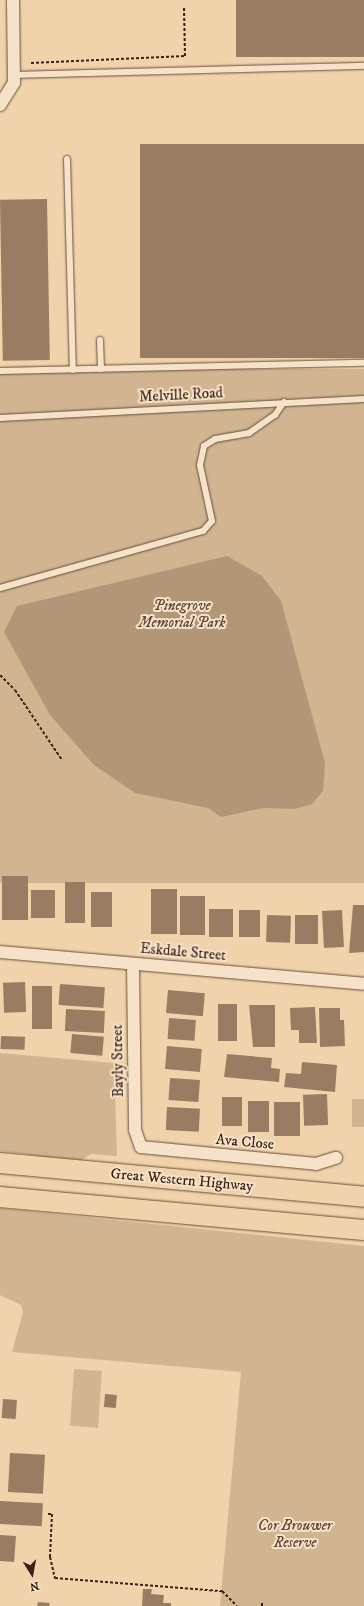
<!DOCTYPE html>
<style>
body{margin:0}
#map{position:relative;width:364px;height:1606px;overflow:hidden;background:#f0d3aa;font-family:"IM FELL DW Pica",serif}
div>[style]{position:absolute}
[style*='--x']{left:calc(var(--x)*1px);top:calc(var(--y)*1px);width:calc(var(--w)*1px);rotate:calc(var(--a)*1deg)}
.green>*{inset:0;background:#d1b591;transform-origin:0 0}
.water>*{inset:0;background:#b29678}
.building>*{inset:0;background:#997d63;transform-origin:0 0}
.path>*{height:2px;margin-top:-1px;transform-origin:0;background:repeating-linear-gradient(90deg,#3b2016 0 3px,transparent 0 5px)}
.roads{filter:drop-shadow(0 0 1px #684d3b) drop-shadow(0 0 1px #684d3b)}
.service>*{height:6px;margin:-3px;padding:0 3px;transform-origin:3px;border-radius:3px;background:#f5e2c8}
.minor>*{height:12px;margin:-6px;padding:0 6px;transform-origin:6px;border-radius:6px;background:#f5e2c8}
.trunk>*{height:20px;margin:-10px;padding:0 10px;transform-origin:10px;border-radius:10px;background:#f0d3aa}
span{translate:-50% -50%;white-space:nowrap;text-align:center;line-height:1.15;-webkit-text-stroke:4px #f5e2c8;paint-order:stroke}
.street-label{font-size:15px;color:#3b2016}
.park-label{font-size:15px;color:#604535;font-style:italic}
.north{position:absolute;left:12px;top:1554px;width:40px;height:40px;-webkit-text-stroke:3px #f5e2c8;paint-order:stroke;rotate:169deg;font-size:11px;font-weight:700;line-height:16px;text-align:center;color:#3b2016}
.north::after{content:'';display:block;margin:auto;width:14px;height:18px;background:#3b2016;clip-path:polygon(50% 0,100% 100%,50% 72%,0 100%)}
</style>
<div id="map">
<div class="green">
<i style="left:364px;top:369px;width:514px;height:364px;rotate:90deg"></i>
<i style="clip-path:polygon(0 1053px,114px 1063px,117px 1156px,91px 1154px,80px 1161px,0 1151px)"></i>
<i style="left:352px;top:1099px;width:12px;height:28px"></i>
<i style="clip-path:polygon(0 1208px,364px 1246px,364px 1606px,220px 1606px,241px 1372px,12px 1352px,23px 1312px,21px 1305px,0 1295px)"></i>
<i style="left:74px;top:1369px;width:28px;height:57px;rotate:4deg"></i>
</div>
<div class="water">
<i style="clip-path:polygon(227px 556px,262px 576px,281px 601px,325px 763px,323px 791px,312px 804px,295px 809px,263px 808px,221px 817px,208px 808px,135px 793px,94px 765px,50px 715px,4px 632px,17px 606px)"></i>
</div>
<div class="building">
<i style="left:236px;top:0;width:128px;height:57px"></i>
<i style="left:364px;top:144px;width:214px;height:224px;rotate:90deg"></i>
<i style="left:47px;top:199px;width:161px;height:47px;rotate:89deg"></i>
<i style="left:2px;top:876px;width:26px;height:44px"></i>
<i style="left:65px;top:882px;width:20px;height:41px"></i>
<i style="left:151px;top:889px;width:26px;height:45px"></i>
<i style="left:31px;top:890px;width:24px;height:28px"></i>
<i style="left:91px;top:892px;width:21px;height:35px"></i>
<i style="left:180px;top:896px;width:25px;height:39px"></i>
<i style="clip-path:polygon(353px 905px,364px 905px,364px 952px,349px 953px)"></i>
<i style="left:209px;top:909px;width:24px;height:28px"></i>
<i style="left:239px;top:910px;width:21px;height:27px"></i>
<i style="left:342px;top:910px;width:37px;height:20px;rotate:87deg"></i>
<i style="left:267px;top:915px;width:24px;height:27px;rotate:2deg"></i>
<i style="left:295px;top:915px;width:23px;height:29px"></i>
<i style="left:25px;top:982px;width:30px;height:22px;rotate:88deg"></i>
<i style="left:60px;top:984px;width:45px;height:21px;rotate:4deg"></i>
<i style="left:32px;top:986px;width:20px;height:43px"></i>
<i style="left:168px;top:990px;width:37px;height:23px;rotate:5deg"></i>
<i style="left:218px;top:1004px;width:19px;height:37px"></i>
<i style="clip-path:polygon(249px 1005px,275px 1005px,275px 1047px,253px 1047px)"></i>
<i style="clip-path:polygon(315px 1007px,317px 1043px,299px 1043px,299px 1030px,291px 1030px,290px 1008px)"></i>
<i style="clip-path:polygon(319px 1008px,340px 1008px,340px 1020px,344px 1020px,345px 1046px,320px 1047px)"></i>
<i style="left:66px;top:1009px;width:39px;height:22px;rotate:3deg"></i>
<i style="left:169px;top:1018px;width:27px;height:21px;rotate:4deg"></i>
<i style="left:72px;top:1034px;width:32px;height:19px;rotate:5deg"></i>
<i style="left:1px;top:1036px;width:24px;height:13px;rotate:2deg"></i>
<i style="left:167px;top:1046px;width:35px;height:23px;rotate:5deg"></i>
<i style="clip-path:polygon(227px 1054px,272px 1058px,271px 1068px,280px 1069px,279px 1082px,224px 1077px)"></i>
<i style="clip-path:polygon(302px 1062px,337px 1065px,335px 1092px,284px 1087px,286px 1073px,301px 1074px)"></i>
<i style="left:170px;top:1078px;width:30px;height:22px;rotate:4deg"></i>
<i style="left:327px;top:1094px;width:31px;height:24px;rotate:88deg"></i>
<i style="left:222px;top:1097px;width:20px;height:29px"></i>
<i style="left:248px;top:1101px;width:21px;height:31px"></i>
<i style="left:274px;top:1102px;width:26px;height:34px"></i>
<i style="left:167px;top:1107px;width:33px;height:23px;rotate:3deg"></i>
<i style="left:105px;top:1394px;width:12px;height:13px;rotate:5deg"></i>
<i style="left:3px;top:1399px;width:14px;height:19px;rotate:4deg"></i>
<i style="left:10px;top:1453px;width:35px;height:39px;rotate:3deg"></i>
<i style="left:0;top:1501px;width:43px;height:23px;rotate:3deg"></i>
<i style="left:0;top:1535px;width:16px;height:26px;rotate:4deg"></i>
<i style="clip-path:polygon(143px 1589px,152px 1589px,151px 1594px,164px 1595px,163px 1603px,171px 1603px,171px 1606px,142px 1606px)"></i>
<i style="clip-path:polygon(38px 1602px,50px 1603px,49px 1606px,37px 1606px)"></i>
</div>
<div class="path">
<i style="--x:31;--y:63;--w:154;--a:-2.6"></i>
<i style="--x:185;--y:56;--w:49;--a:-91.2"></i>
<i style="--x:0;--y:675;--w:21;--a:45"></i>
<i style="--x:15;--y:690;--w:84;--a:56.1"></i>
<i style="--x:48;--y:1514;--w:4;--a:0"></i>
<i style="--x:52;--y:1514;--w:43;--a:92.7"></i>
<i style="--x:50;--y:1557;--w:22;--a:77"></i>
<i style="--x:55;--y:1578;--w:168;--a:4.5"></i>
<i style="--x:222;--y:1591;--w:21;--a:45"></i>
<i style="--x:262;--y:1606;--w:4;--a:-90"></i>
</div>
<div class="roads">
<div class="service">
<i style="--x:15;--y:75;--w:349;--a:-1.5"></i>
<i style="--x:67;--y:159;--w:211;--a:88.4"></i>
<i style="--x:100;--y:340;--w:29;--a:88"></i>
<i style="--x:0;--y:371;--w:364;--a:-1.3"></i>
<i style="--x:0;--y:418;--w:364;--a:-3"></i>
<i style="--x:0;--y:588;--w:211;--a:-15.7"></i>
<i style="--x:203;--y:531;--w:13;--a:-48"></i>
<i style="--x:212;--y:521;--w:57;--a:-102.1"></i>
<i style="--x:200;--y:465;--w:19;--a:-78"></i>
<i style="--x:204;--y:446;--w:13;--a:-32"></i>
<i style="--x:215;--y:439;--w:35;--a:-10"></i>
<i style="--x:249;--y:433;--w:32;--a:-35"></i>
<i style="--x:275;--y:415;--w:16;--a:-55"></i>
</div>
<div class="minor">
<i style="--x:0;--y:105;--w:26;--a:-58"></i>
<i style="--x:14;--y:83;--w:83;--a:-90.7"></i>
<i style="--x:0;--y:952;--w:365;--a:5"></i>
<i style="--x:133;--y:964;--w:166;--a:89.3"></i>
<i style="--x:135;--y:1130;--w:18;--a:71"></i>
<i style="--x:141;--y:1147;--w:176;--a:5.5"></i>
<i style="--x:316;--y:1164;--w:21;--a:-17"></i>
</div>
<div class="trunk">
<i style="--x:0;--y:1163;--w:366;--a:5.3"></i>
<i style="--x:0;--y:1197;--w:365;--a:5.2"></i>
</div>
</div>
<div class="street-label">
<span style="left:181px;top:395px;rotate:-3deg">Melville Road</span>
<span style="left:183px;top:952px;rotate:5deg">Eskdale Street</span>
<span style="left:118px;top:1061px;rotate:-91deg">Bayly Street</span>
<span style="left:245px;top:1142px;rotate:5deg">Ava Close</span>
<span style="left:182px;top:1180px;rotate:5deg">Great Western Highway</span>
</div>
<div class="park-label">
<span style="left:182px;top:614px">Pinegrove<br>Memorial Park</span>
<span style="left:295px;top:1534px">Cor Brouwer<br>Reserve</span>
</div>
<div class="north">N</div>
</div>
